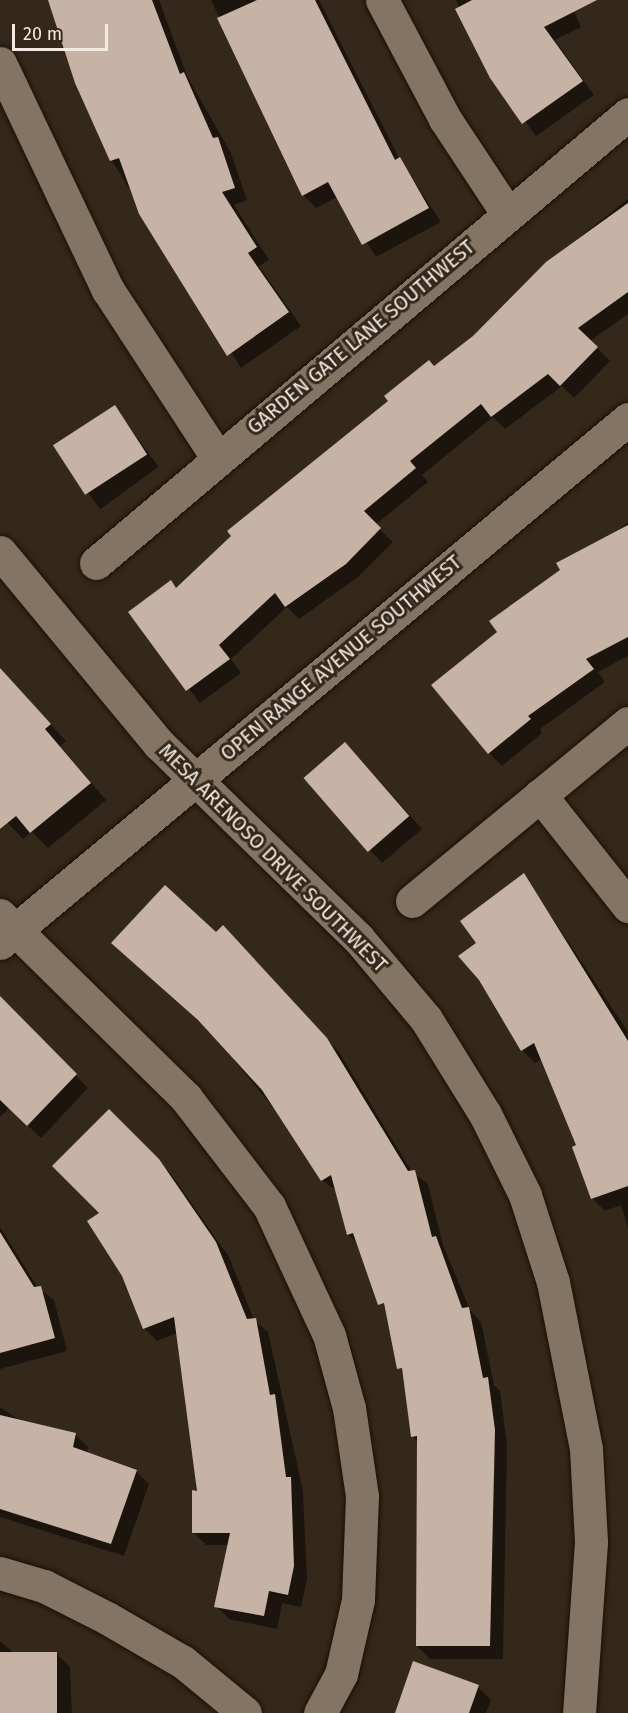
<!DOCTYPE html>
<style>
body{margin:0}
#map{position:relative;width:628px;height:1713px;overflow:hidden;background:#34281a;font-family:"Fira Sans",sans-serif}
div>[style]{position:absolute}
[style*='--x']{left:calc(var(--x)*1px);top:calc(var(--y)*1px);width:calc(var(--w)*1px);rotate:calc(var(--a)*1deg)}
.shadow>*{inset:0;background:#0007;transform-origin:0 0}
.building>*{inset:0;background:#c7b3a6;transform-origin:0 0}
.roads{filter:drop-shadow(0 0 2px #1b1004) drop-shadow(0 0 2px #1b1004)}
.minor>*{height:33px;margin:-16.5px;padding:0 16.5px;transform-origin:16.5px;border-radius:16.5px;background:#837464}
span{translate:-50% -50%;white-space:nowrap;text-align:center;line-height:1.15;-webkit-text-stroke:6px #34281a;paint-order:stroke}
.street-label{font-size:20px;color:#f2eae1}
.scale{position:absolute;left:12px;top:24px;width:96px;height:27px;box-sizing:border-box;border:3px solid #f2eae1;border-top:0;padding-left:8px;font-size:18px;line-height:21px;white-space:nowrap;color:#f2eae1;-webkit-text-stroke:4px #34281a;paint-order:stroke}
</style>
<div id="map">
<div class="shadow">
<i style="clip-path:polygon(48px 0,159px 0,188px 78px,230px 151px,247px 200px,234px 205px,269px 260px,259px 266px,301px 326px,241px 368px,112px 161px)"></i>
<i style="clip-path:polygon(211px 0,319px 0,400px 160px,441px 222px,376px 257px,337px 197px,316px 208px,303px 195px)"></i>
<i style="clip-path:polygon(456px 0,569px 0,581px 27px,555px 40px,594px 95px,536px 136px,491px 77px)"></i>
<i style="clip-path:polygon(628px 199px,628px 314px,590px 341px,610px 361px,574px 398px,562px 386px,505px 429px,493px 417px,422px 475px,428px 482px,375px 525px,393px 542px,358px 577px,299px 619px,287px 607px,231px 659px,241px 673px,200px 703px,130px 612px,171px 582px,177px 589px,474px 338px,547px 263px)"></i>
<i style="left:115px;top:407px;width:74px;height:72px;rotate:54deg"></i>
<i style="clip-path:polygon(628px 522px,628px 656px,598px 672px,605px 682px,540px 729px,542px 733px,502px 766px,489px 753px,500px 632px)"></i>
<i style="clip-path:polygon(0 669px,66px 741px,60px 746px,106px 800px,48px 848px,32px 832px,23px 839px,0 815px)"></i>
<i style="clip-path:polygon(358px 757px,422px 829px,382px 863px,370px 850px)"></i>
<i style="clip-path:polygon(524px 875px,628px 1032px,628px 1228px,621px 1205px,605px 1211px,592px 1198px,578px 1146px,542px 1059px,535px 1063px,522px 1050px,478px 944px)"></i>
<i style="clip-path:polygon(216px 934px,236px 940px,339px 1052px,412px 1172px,428px 1184px,443px 1245px,470px 1310px,481px 1322px,494px 1385px,500px 1391px,507px 1444px,503px 1659px,430px 1659px,417px 1646px,418px 1442px,412px 1436px,404px 1374px,387px 1312px,359px 1245px,348px 1234px,337px 1191px,322px 1180px,295px 1134px,205px 1025px,113px 943px)"></i>
<i style="clip-path:polygon(9px 1007px,88px 1088px,41px 1138px,9px 1108px,0 1117px,0 1016px)"></i>
<i style="clip-path:polygon(109px 1111px,171px 1174px,229px 1257px,254px 1320px,268px 1332px,303px 1491px,307px 1579px,301px 1607px,282px 1603px,277px 1629px,229px 1619px,216px 1606px,229px 1545px,206px 1545px,193px 1532px,199px 1494px,177px 1333px,157px 1341px,144px 1328px,101px 1214px)"></i>
<i style="clip-path:polygon(0 1227px,38px 1288px,54px 1300px,67px 1351px,0 1369px)"></i>
<i style="clip-path:polygon(0 1407px,21px 1421px,75px 1434px,88px 1447px,87px 1453px,136px 1471px,149px 1484px,124px 1556px,0 1517px)"></i>
<i style="clip-path:polygon(0 1641px,15px 1654px,57px 1654px,70px 1667px,72px 1713px,0 1713px)"></i>
<i style="clip-path:polygon(478px 1687px,491px 1700px,486px 1713px,396px 1713px)"></i>
</div>
<div class="building">
<i style="clip-path:polygon(48px 0,152px 0,180px 74px,184px 72px,213px 138px,218px 137px,235px 188px,222px 192px,257px 247px,248px 253px,289px 312px,227px 356px,139px 214px,119px 158px,110px 161px,75px 83px)"></i>
<i style="clip-path:polygon(257px 0,315px 0,395px 160px,400px 157px,429px 208px,362px 245px,328px 182px,302px 196px,217px 18px)"></i>
<i style="clip-path:polygon(472px 0,597px 0,544px 27px,583px 81px,522px 124px,490px 78px,455px 9px)"></i>
<i style="clip-path:polygon(628px 203px,628px 292px,578px 328px,598px 347px,560px 386px,548px 374px,491px 417px,481px 404px,410px 461px,416px 468px,364px 511px,381px 528px,346px 564px,285px 607px,275px 593px,219px 645px,230px 659px,186px 691px,128px 612px,171px 580px,176px 588px,231px 536px,227px 531px,388px 401px,384px 396px,429px 360px,434px 366px,473px 336px,546px 262px)"></i>
<i style="left:115px;top:405px;width:59px;height:74px;rotate:57deg"></i>
<i style="clip-path:polygon(628px 525px,628px 637px,586px 659px,594px 669px,528px 716px,531px 719px,488px 754px,431px 685px,497px 632px,489px 621px,560px 570px,556px 563px)"></i>
<i style="clip-path:polygon(0 668px,51px 724px,45px 729px,91px 783px,30px 833px,16px 816px,0 829px)"></i>
<i style="left:345px;top:742px;width:98px;height:55px;rotate:49deg"></i>
<i style="clip-path:polygon(524px 873px,628px 1041px,628px 1186px,591px 1199px,572px 1147px,576px 1145px,534px 1043px,521px 1051px,479px 980px,458px 956px,476px 943px,460px 921px)"></i>
<i style="clip-path:polygon(165px 885px,216px 932px,223px 925px,327px 1038px,408px 1171px,415px 1170px,432px 1237px,436px 1236px,462px 1308px,469px 1307px,483px 1378px,488px 1377px,495px 1430px,490px 1646px,416px 1646px,417px 1436px,411px 1437px,402px 1368px,397px 1369px,384px 1303px,378px 1305px,353px 1233px,347px 1235px,331px 1175px,321px 1181px,262px 1090px,198px 1020px,111px 943px)"></i>
<i style="clip-path:polygon(0 996px,77px 1074px,27px 1126px,0 1100px)"></i>
<i style="clip-path:polygon(109px 1109px,159px 1159px,216px 1242px,247px 1319px,256px 1318px,270px 1395px,275px 1394px,286px 1477px,291px 1477px,294px 1566px,288px 1595px,269px 1591px,264px 1616px,214px 1607px,230px 1533px,192px 1533px,192px 1490px,197px 1491px,174px 1317px,143px 1329px,122px 1276px,87px 1221px,99px 1213px,52px 1166px)"></i>
<i style="clip-path:polygon(0 1232px,34px 1287px,41px 1286px,55px 1338px,0 1353px)"></i>
<i style="clip-path:polygon(0 1415px,76px 1433px,73px 1447px,137px 1470px,111px 1544px,0 1509px)"></i>
<i style="left:0;top:1652px;width:57px;height:61px"></i>
<i style="clip-path:polygon(413px 1661px,479px 1685px,469px 1713px,395px 1713px)"></i>
</div>
<div class="roads">
<div class="minor">
<i style="--x:382;--y:0;--w:135;--a:62.1"></i>
<i style="--x:445;--y:119;--w:113;--a:56.6"></i>
<i style="--x:0;--y:63;--w:251;--a:64.6"></i>
<i style="--x:108;--y:290;--w:202;--a:56.9"></i>
<i style="--x:0;--y:552;--w:249;--a:50.4"></i>
<i style="--x:159;--y:744;--w:278;--a:44.3"></i>
<i style="--x:358;--y:938;--w:106;--a:50"></i>
<i style="--x:426;--y:1019;--w:112;--a:58.2"></i>
<i style="--x:485;--y:1114;--w:90;--a:63.7"></i>
<i style="--x:525;--y:1195;--w:91;--a:72.2"></i>
<i style="--x:553;--y:1282;--w:170;--a:78.8"></i>
<i style="--x:586;--y:1449;--w:93;--a:86.9"></i>
<i style="--x:591;--y:1542;--w:171;--a:94"></i>
<i style="--x:96;--y:563;--w:696;--a:-40.16"></i>
<i style="--x:540;--y:795;--w:142;--a:51.6"></i>
<i style="--x:412;--y:901;--w:280;--a:-39.5"></i>
<i style="--x:0;--y:915;--w:261;--a:44.5"></i>
<i style="--x:186;--y:1098;--w:136;--a:52.5"></i>
<i style="--x:269;--y:1206;--w:142;--a:65.1"></i>
<i style="--x:329;--y:1335;--w:76;--a:74.7"></i>
<i style="--x:349;--y:1408;--w:89;--a:81.6"></i>
<i style="--x:362;--y:1496;--w:104;--a:92.2"></i>
<i style="--x:358;--y:1600;--w:76;--a:102.9"></i>
<i style="--x:341;--y:1674;--w:44;--a:118.3"></i>
<i style="--x:0;--y:943;--w:818;--a:-39.84"></i>
<i style="--x:0;--y:1573;--w:46;--a:16.5"></i>
<i style="--x:44;--y:1586;--w:71;--a:26.9"></i>
<i style="--x:107;--y:1618;--w:88;--a:30.1"></i>
<i style="--x:183;--y:1662;--w:80;--a:39.4"></i>
</div>
</div>
<div class="street-label">
<span style="left:361px;top:337px;rotate:-40deg">GARDEN GATE LANE SOUTHWEST</span>
<span style="left:341px;top:658px;rotate:-40deg">OPEN RANGE AVENUE SOUTHWEST</span>
<span style="left:273px;top:858px;rotate:45deg">MESA ARENOSO DRIVE SOUTHWEST</span>
</div>
<div class="scale">20 m</div>
</div>
